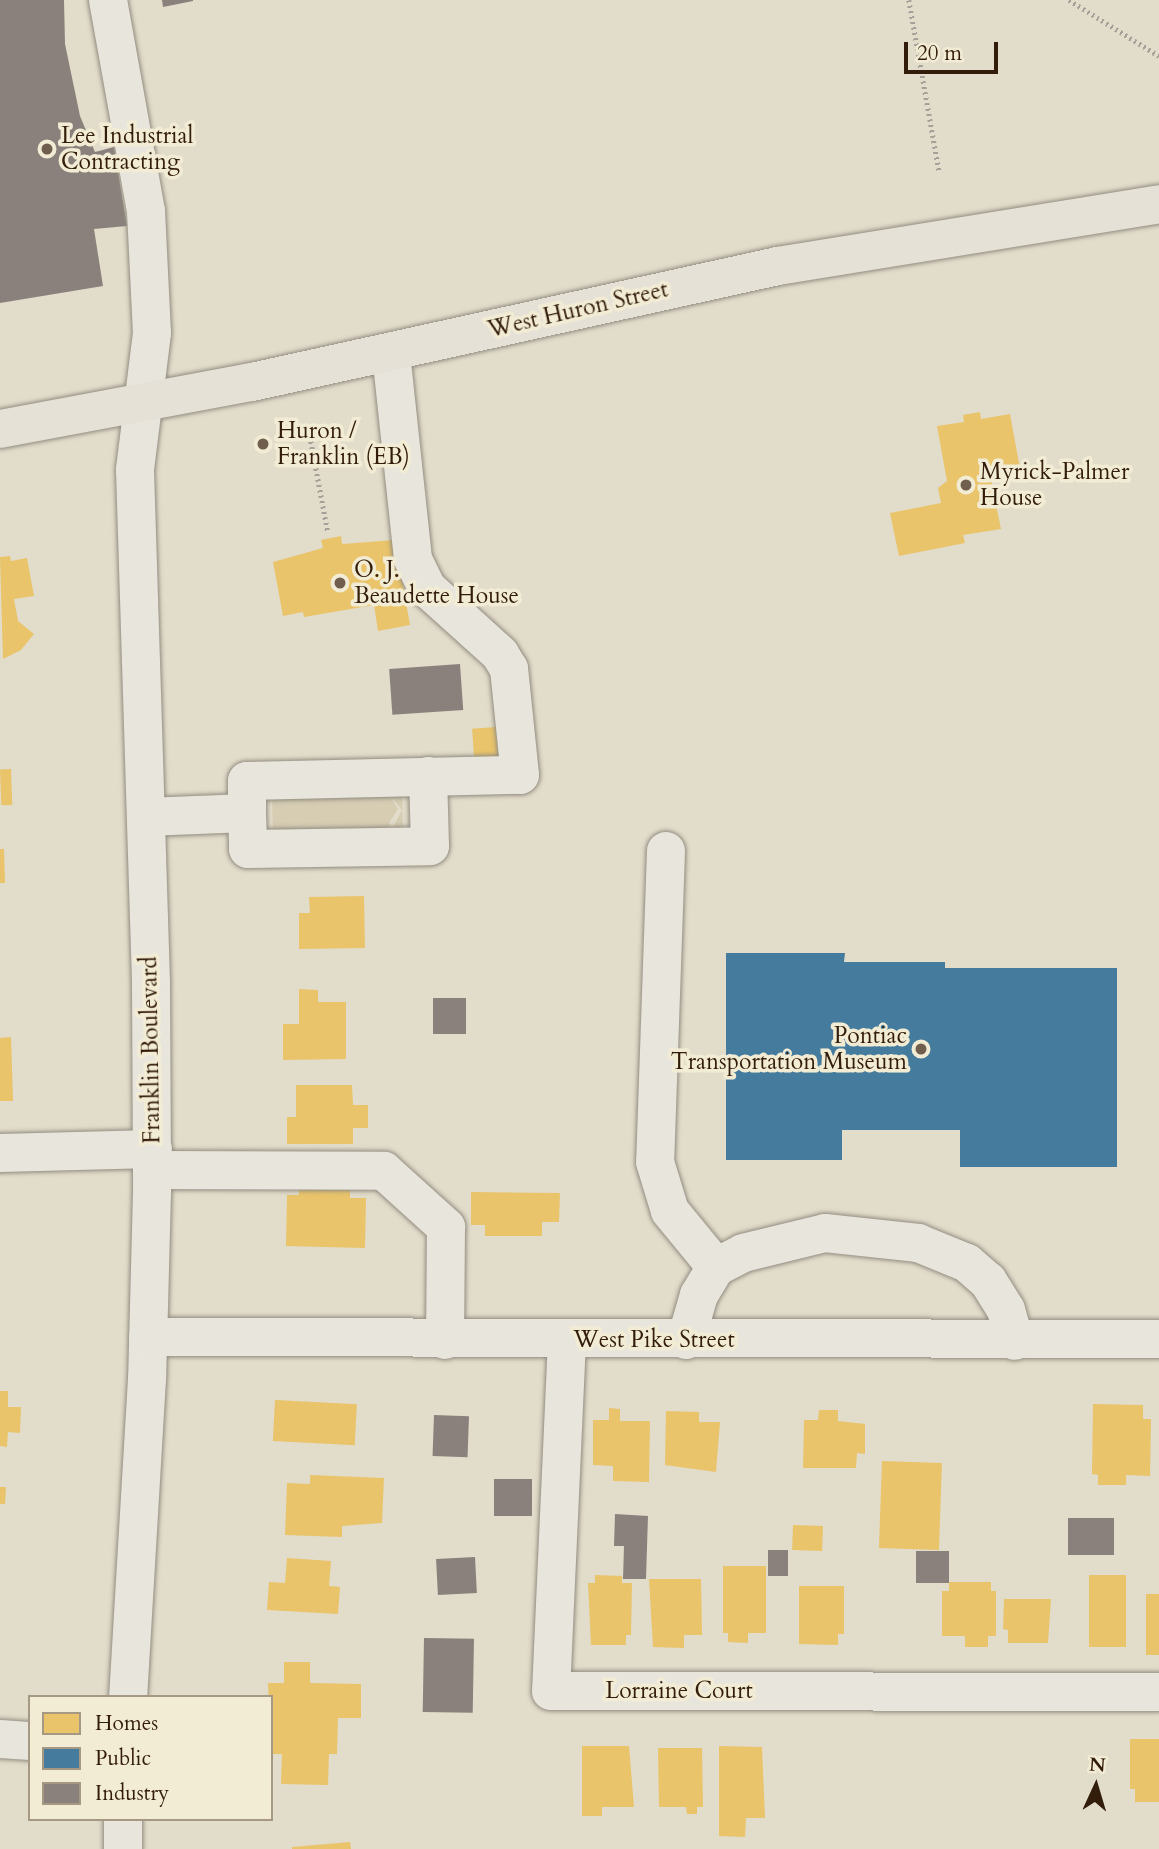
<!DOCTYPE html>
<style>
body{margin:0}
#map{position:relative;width:1159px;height:1849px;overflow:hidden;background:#e2dcca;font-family:Cardo,serif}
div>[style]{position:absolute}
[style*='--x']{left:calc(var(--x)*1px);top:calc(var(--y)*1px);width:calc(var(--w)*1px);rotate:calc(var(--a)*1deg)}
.green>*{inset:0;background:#d6cdb3}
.homes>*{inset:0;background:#e9c46a;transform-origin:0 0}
.public>*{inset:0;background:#457b9d}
.industry>*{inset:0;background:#8a817c;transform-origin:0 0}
.path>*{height:4.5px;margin-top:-2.25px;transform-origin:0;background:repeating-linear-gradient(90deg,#a6a098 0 2px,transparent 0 5.5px)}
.roads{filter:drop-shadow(0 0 2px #938d81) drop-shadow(0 0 2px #938d81)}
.minor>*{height:38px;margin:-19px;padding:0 19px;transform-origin:19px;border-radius:19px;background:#e8e5dc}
.highway>*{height:38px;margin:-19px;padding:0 19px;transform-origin:19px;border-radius:19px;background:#e5e1d6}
.dots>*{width:19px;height:19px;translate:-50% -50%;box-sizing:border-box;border:4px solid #f3ecd5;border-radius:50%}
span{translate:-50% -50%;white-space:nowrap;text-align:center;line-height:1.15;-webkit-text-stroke:7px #f3ecd5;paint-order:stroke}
.poi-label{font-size:23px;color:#321c0a}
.left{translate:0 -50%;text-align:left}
.right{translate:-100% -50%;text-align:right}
.street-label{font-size:23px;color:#321c0a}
.legend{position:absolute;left:28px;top:1695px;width:245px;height:126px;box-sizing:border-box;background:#f3ecd5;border:2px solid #a69984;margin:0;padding:9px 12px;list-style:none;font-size:21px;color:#321c0a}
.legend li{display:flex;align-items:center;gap:14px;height:35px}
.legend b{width:35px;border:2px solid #a69984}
.north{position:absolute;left:1061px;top:1751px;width:70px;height:70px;-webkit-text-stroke:5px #f3ecd5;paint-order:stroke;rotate:4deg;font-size:19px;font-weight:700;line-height:28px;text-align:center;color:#321c0a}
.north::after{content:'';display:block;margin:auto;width:24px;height:32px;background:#321c0a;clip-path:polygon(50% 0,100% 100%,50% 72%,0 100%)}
.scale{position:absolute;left:904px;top:42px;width:94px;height:32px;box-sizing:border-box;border:4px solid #321c0a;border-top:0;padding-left:9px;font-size:21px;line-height:24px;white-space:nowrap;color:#321c0a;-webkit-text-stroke:5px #f3ecd5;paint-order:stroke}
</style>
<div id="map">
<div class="green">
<i style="clip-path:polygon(evenodd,402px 790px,403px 834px,273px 837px,272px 794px,402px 790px,387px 792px,402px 810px,392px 829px,389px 823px,398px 809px,387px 792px)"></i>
</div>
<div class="homes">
<i style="clip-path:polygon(980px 412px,981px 419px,1010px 414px,1021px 474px,991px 480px,1001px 529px,963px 535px,965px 543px,899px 556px,890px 513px,941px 503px,938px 488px,947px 481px,937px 426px,964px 422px,963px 415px)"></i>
<i style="clip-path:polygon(341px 536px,342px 544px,395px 540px,410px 625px,378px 631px,374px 605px,304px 617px,303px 612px,283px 616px,273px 562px,323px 548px,321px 540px)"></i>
<i style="clip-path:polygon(10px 556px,11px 561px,27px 558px,34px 596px,14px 599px,18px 621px,34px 634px,21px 650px,3px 659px,0 557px)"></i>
<i style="left:496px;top:727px;width:32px;height:24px;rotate:86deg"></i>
<i style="left:11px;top:769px;width:36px;height:11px;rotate:88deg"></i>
<i style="clip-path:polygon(0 849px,4px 849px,5px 883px,0 883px)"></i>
<i style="clip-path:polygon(364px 896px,365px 948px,299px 949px,299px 913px,310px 913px,309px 897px)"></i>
<i style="clip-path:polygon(299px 989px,318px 990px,318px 1002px,346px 1002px,346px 1059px,283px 1060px,283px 1024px,299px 1024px)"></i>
<i style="clip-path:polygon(11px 1037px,13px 1101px,0 1101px,0 1038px)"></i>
<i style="clip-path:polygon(296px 1085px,352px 1085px,353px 1105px,368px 1105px,368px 1128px,353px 1128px,353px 1144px,287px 1144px,287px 1117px,296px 1117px)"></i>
<i style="clip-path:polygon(299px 1189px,350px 1190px,350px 1198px,366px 1198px,365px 1248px,286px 1246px,287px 1195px,299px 1195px)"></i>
<i style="clip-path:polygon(471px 1192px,560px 1193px,559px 1222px,542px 1222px,542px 1236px,485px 1236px,485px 1225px,471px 1225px)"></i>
<i style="clip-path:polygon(0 1391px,8px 1391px,8px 1407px,21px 1407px,20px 1433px,8px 1432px,7px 1447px,0 1446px)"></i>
<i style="left:275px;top:1400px;width:82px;height:41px;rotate:3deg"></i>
<i style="clip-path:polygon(1093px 1404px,1143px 1405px,1143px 1419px,1151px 1419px,1150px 1476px,1126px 1475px,1126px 1485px,1098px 1485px,1098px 1475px,1092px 1474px)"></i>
<i style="clip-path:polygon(609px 1408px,620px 1409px,620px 1421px,650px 1421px,649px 1482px,613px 1481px,613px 1466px,593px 1465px,593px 1420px,609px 1420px)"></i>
<i style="clip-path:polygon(819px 1410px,838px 1410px,838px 1421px,865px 1424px,865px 1454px,857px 1453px,856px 1468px,803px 1468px,804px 1420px,818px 1420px)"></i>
<i style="clip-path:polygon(666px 1411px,699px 1412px,699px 1422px,720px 1422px,716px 1472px,665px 1465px)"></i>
<i style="left:882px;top:1461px;width:60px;height:87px;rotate:2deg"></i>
<i style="clip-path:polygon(310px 1475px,384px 1478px,382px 1523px,342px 1526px,342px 1537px,285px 1535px,287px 1483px,310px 1484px)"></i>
<i style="clip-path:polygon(0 1487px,6px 1487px,5px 1504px,0 1504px)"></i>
<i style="left:793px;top:1525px;width:30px;height:25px;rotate:2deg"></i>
<i style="clip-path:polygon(287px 1558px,331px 1561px,329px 1586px,340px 1587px,338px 1614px,267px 1610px,269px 1582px,285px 1583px)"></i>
<i style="clip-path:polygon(723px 1566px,766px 1566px,766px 1633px,748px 1633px,748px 1643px,728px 1642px,728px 1633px,723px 1633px)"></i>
<i style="clip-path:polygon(595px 1575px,622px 1576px,622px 1583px,632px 1583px,631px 1635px,626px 1635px,626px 1645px,591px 1645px,588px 1583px,595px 1583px)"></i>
<i style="left:1126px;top:1575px;width:72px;height:37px;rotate:90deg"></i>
<i style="clip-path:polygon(649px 1579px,701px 1579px,702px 1635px,684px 1635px,684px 1648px,653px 1647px)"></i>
<i style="clip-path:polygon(949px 1582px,991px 1582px,991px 1591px,996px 1591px,996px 1636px,988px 1636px,988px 1647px,965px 1647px,965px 1636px,942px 1636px,942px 1591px,949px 1591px)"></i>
<i style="clip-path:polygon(799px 1586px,844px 1586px,844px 1634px,838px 1634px,838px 1645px,799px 1644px)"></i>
<i style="left:1146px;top:1594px;width:13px;height:61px"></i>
<i style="clip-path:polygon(1004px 1599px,1051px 1599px,1048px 1643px,1008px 1643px,1008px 1630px,1003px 1629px)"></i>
<i style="clip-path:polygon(284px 1662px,310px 1662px,310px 1683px,361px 1684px,361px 1718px,338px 1718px,337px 1754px,329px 1754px,328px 1785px,281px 1784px,282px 1754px,271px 1754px,268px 1683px,284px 1683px)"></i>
<i style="clip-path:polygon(1130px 1739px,1159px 1739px,1159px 1802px,1135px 1802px,1135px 1789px,1130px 1789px)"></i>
<i style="clip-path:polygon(582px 1746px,629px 1746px,634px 1807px,602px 1807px,602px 1816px,582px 1816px)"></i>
<i style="clip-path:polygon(719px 1746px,762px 1747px,765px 1818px,746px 1818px,745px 1837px,719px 1836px)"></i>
<i style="clip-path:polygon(658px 1748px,702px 1748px,703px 1807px,697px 1807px,697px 1814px,687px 1814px,686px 1807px,659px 1807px)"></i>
<i style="clip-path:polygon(350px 1842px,351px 1849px,292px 1849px,292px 1847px)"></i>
</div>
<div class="public">
<i style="clip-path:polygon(726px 953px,845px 953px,844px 962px,945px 962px,945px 968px,1117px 968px,1117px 1167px,960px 1167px,960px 1130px,842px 1130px,842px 1160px,726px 1160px)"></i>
</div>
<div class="industry">
<i style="clip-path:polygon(0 0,64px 0,65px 44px,80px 116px,95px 152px,114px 147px,127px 226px,94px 229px,103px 286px,0 303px)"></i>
<i style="clip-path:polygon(162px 0,193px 0,193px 1px,163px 7px)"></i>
<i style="left:460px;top:664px;width:46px;height:71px;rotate:86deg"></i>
<i style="left:466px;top:998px;width:36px;height:33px;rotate:90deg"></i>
<i style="left:434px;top:1415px;width:35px;height:41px;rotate:2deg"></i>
<i style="left:494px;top:1479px;width:38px;height:37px"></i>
<i style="clip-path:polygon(615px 1514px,648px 1516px,646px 1579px,623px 1579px,624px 1546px,614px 1546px)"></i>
<i style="left:1114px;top:1518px;width:37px;height:46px;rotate:90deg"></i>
<i style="left:768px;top:1550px;width:20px;height:26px"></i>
<i style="left:916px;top:1551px;width:33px;height:32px"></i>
<i style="left:475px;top:1557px;width:36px;height:39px;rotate:87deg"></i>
<i style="left:424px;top:1638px;width:50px;height:74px;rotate:1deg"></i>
</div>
<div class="path">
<i style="--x:909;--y:0;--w:173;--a:80"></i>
<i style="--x:1069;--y:0;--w:106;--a:31.9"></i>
<i style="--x:310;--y:436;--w:98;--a:79.4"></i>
</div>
<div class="roads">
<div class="minor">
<i style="--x:108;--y:0;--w:214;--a:79.8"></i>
<i style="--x:146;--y:211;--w:122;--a:87.2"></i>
<i style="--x:152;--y:333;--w:138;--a:97.1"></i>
<i style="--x:135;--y:470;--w:513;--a:88.21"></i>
<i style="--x:151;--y:983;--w:209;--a:89.7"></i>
<i style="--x:152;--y:1192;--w:187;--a:91.5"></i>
<i style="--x:147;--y:1379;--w:319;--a:93.4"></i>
<i style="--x:247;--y:813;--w:36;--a:88"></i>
<i style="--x:248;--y:849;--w:182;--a:-0.9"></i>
<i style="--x:430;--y:846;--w:70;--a:-91.6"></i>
<i style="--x:146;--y:817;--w:101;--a:-2.3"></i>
<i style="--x:247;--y:813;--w:32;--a:-90"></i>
<i style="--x:247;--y:781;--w:273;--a:-1.3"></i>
<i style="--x:520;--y:775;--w:107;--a:-95.9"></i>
<i style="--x:509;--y:669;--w:17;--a:-121"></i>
<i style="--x:500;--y:654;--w:98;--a:-137.9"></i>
<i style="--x:427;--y:588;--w:32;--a:-116"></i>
<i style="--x:413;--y:559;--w:207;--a:-96.1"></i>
<i style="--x:666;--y:851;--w:311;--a:92"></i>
<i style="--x:655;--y:1162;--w:51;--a:73"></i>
<i style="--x:670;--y:1211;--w:72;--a:50.6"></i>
<i style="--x:0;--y:1153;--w:153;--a:-1.5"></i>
<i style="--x:153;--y:1170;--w:231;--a:0.2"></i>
<i style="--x:384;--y:1171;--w:84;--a:42.1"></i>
<i style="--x:446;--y:1227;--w:113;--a:90.5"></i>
<i style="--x:148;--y:1337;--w:1011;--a:0.11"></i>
<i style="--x:567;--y:1340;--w:351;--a:92.6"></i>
<i style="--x:551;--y:1691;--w:608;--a:0.09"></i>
<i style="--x:686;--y:1340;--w:47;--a:-73.9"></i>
<i style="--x:699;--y:1295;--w:33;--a:-59"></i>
<i style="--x:716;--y:1267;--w:30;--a:-27"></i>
<i style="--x:743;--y:1253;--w:84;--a:-13.7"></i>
<i style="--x:825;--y:1233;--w:94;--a:6.1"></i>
<i style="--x:918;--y:1243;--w:53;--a:22.2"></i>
<i style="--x:967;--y:1263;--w:28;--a:41"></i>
<i style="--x:988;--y:1281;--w:34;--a:58"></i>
<i style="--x:1006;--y:1310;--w:32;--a:74"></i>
<i style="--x:0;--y:1739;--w:30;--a:4"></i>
<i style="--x:123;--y:1849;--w:30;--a:-90"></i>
</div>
<div class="highway">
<i style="--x:0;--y:429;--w:256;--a:-10.6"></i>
<i style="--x:252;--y:382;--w:539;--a:-12.44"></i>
<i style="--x:778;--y:266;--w:386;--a:-9.2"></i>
</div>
</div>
<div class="dots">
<i style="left:47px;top:149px;background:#705f4d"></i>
<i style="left:263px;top:444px;background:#705f4d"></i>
<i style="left:966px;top:485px;background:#705f4d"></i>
<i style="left:340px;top:583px;background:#705f4d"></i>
<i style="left:921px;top:1049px;background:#705f4d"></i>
</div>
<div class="poi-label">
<span class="left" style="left:61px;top:149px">Lee Industrial<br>Contracting</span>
<span class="left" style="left:277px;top:444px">Huron /<br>Franklin (EB)</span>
<span class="left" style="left:980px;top:485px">Myrick-Palmer<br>House</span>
<span class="left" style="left:354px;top:583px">O. J.<br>Beaudette House</span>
<span class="right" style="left:907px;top:1049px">Pontiac<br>Transportation Museum</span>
</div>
<div class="street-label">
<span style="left:578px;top:310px;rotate:-13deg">West Huron Street</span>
<span style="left:151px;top:1050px;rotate:-91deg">Franklin Boulevard</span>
<span style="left:654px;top:1340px">West Pike Street</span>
<span style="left:679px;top:1691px">Lorraine Court</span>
</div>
<ul class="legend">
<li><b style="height:19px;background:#e9c46a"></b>Homes</li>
<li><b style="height:19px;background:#457b9d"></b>Public</li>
<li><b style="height:19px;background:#8a817c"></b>Industry</li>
</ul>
<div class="north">N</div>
<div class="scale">20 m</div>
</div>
